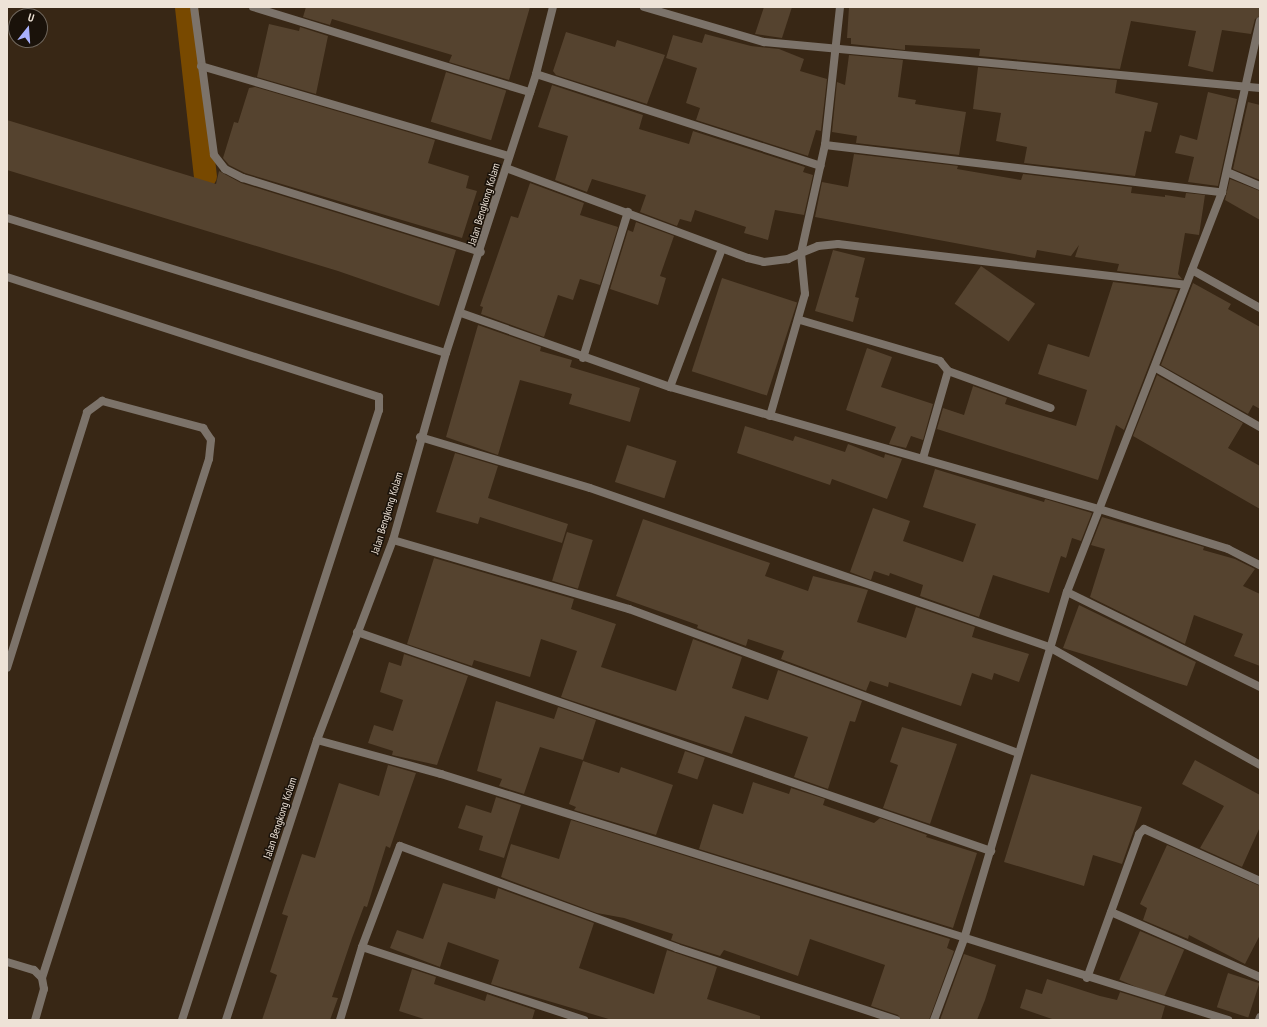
<!DOCTYPE html>
<style>
body{margin:0}
#map{position:relative;width:1267px;height:1027px;overflow:hidden;background:#382715;font-family:"PT Sans Narrow",sans-serif}
div>[style]{position:absolute}
[style*='--x']{left:calc(var(--x)*1px);top:calc(var(--y)*1px);width:calc(var(--w)*1px);rotate:calc(var(--a)*1deg)}
.canal>*{height:23px;margin:-11.5px;padding:0 11.5px;transform-origin:11.5px;border-radius:11.5px;background:#784900}
.building>*{inset:0;background:#55432f;transform-origin:0 0}
.service>*{height:8px;margin:-4px;padding:0 4px;transform-origin:4px;border-radius:4px;background:#7c736a}
.minor>*{height:8px;margin:-4px;padding:0 4px;transform-origin:4px;border-radius:4px;background:#7c736a}
.tertiary>*{height:8px;margin:-4px;padding:0 4px;transform-origin:4px;border-radius:4px;background:#7c736a}
span{translate:-50% -50%;white-space:nowrap;text-align:center;line-height:1.15;-webkit-text-stroke:3px #1a120a;paint-order:stroke}
.street-label{font-size:11px;color:#eee3d7}
.frame{position:absolute;inset:0;border:8px solid #eee3d7;pointer-events:none}
.north{position:absolute;left:8px;top:8px;width:40px;height:40px;box-sizing:border-box;background:#1a120a;border:1px solid #6f665c;border-radius:50%;rotate:17deg;font-size:11px;font-weight:700;line-height:16px;text-align:center;color:#eee3d7}
.north::after{content:'';display:block;margin:auto;width:14px;height:18px;background:#a8b0fc;clip-path:polygon(50% 0,100% 100%,50% 72%,0 100%)}
</style>
<div id="map">
<div class="canal">
<i style="--x:186;--y:7;--w:170;--a:83.6"></i>
</div>
<div class="building">
<i style="clip-path:polygon(306px 7px,530px 7px,509px 80px,449px 62px,452px 55px,332px 19px,330px 25px,303px 17px)"></i>
<i style="clip-path:polygon(764px 7px,792px 7px,782px 38px,755px 34px)"></i>
<i style="clip-path:polygon(849px 7px,1260px 7px,1260px 16px,1255px 19px,1251px 34px,1222px 30px,1213px 72px,1188px 66px,1196px 31px,1131px 21px,1120px 69px,979px 56px,980px 49px,905px 45px,905px 50px,851px 44px,851px 38px,847px 38px)"></i>
<i style="clip-path:polygon(269px 24px,299px 31px,300px 27px,328px 36px,316px 94px,257px 77px)"></i>
<i style="clip-path:polygon(566px 32px,615px 47px,617px 40px,665px 55px,647px 104px,556px 75px,553px 71px)"></i>
<i style="clip-path:polygon(705px 34px,751px 46px,779px 49px,804px 59px,800px 71px,827px 79px,821px 131px,816px 130px,808px 156px,696px 120px,700px 108px,686px 103px,697px 68px,666px 58px,673px 35px,702px 43px)"></i>
<i style="clip-path:polygon(849px 55px,903px 60px,898px 97px,916px 100px,915px 104px,966px 112px,959px 155px,856px 143px,857px 136px,832px 132px,837px 82px,845px 85px)"></i>
<i style="clip-path:polygon(978px 67px,1117px 80px,1115px 93px,1158px 103px,1151px 132px,1145px 131px,1135px 176px,1024px 163px,1027px 147px,996px 141px,1001px 113px,973px 109px)"></i>
<i style="left:446px;top:72px;width:63px;height:52px;rotate:17deg"></i>
<i style="clip-path:polygon(552px 85px,643px 115px,639px 129px,689px 144px,693px 131px,805px 167px,803px 172px,813px 175px,804px 215px,775px 210px,768px 240px,744px 233px,746px 227px,695px 210px,691px 222px,680px 219px,677px 226px,640px 212px,646px 195px,592px 179px,587px 192px,555px 180px,568px 136px,538px 127px)"></i>
<i style="clip-path:polygon(255px 87px,435px 140px,428px 163px,469px 176px,466px 188px,477px 191px,462px 238px,245px 173px,229px 165px,223px 158px,234px 122px,238px 123px,249px 88px)"></i>
<i style="clip-path:polygon(1208px 92px,1237px 99px,1218px 186px,1188px 182px,1194px 157px,1175px 153px,1180px 135px,1197px 140px)"></i>
<i style="clip-path:polygon(1248px 102px,1260px 105px,1260px 180px,1233px 169px)"></i>
<i style="clip-path:polygon(7px 120px,216px 184px,219px 171px,241px 183px,456px 250px,439px 306px,338px 271px,7px 170px)"></i>
<i style="clip-path:polygon(854px 154px,958px 166px,957px 169px,1021px 180px,1023px 174px,1132px 187px,1131px 193px,1165px 197px,1165px 195px,1185px 198px,1186px 193px,1205px 195px,1199px 235px,1185px 233px,1178px 274px,1182px 279px,1117px 271px,1119px 264px,1075px 257px,1079px 245px,1071px 256px,1037px 250px,1035px 258px,815px 217px,822px 182px,848px 187px)"></i>
<i style="clip-path:polygon(1230px 179px,1260px 191px,1260px 220px,1225px 200px)"></i>
<i style="clip-path:polygon(530px 183px,584px 203px,580px 215px,618px 227px,600px 285px,580px 279px,573px 300px,558px 295px,544px 337px,481px 314px,483px 307px,480px 306px,511px 216px,518px 218px)"></i>
<i style="clip-path:polygon(636px 222px,674px 236px,660px 276px,666px 278px,658px 305px,610px 289px,628px 230px,633px 232px)"></i>
<i style="clip-path:polygon(833px 250px,865px 258px,855px 297px,859px 298px,853px 322px,815px 311px)"></i>
<i style="left:981px;top:266px;width:66px;height:46px;rotate:35deg"></i>
<i style="left:722px;top:278px;width:79px;height:98px;rotate:18deg"></i>
<i style="clip-path:polygon(1113px 282px,1178px 290px,1124px 430px,1116px 425px,1098px 480px,937px 429px,943px 408px,964px 415px,973px 386px,1007px 398px,1005px 404px,1076px 426px,1087px 390px,1038px 374px,1048px 344px,1089px 357px)"></i>
<i style="clip-path:polygon(1193px 283px,1231px 304px,1228px 309px,1260px 327px,1260px 409px,1253px 405px,1248px 414px,1161px 365px)"></i>
<i style="clip-path:polygon(478px 325px,541px 347px,540px 351px,572px 360px,570px 367px,640px 388px,630px 422px,569px 404px,572px 394px,520px 380px,498px 455px,446px 437px)"></i>
<i style="clip-path:polygon(867px 348px,892px 357px,881px 387px,933px 404px,923px 440px,911px 436px,906px 448px,889px 444px,896px 427px,846px 410px)"></i>
<i style="clip-path:polygon(1157px 375px,1243px 423px,1228px 448px,1260px 466px,1260px 509px,1133px 436px)"></i>
<i style="clip-path:polygon(745px 426px,793px 441px,795px 436px,845px 452px,848px 444px,884px 458px,885px 454px,902px 459px,887px 499px,832px 479px,830px 485px,737px 453px)"></i>
<i style="left:627px;top:445px;width:52px;height:39px;rotate:18deg"></i>
<i style="clip-path:polygon(455px 453px,498px 466px,488px 498px,568px 524px,562px 543px,480px 517px,478px 524px,436px 512px)"></i>
<i style="clip-path:polygon(935px 469px,1044px 502px,1045px 499px,1092px 513px,1081px 541px,1072px 538px,1066px 558px,1061px 556px,1049px 593px,993px 575px,979px 617px,920px 596px,923px 585px,890px 573px,889px 576px,874px 571px,871px 580px,850px 572px,873px 508px,910px 521px,903px 541px,963px 562px,976px 524px,923px 507px)"></i>
<i style="clip-path:polygon(1102px 517px,1204px 547px,1203px 550px,1235px 559px,1255px 569px,1243px 586px,1260px 594px,1260px 666px,1234px 656px,1243px 634px,1194px 615px,1185px 644px,1090px 597px,1105px 549px,1091px 545px)"></i>
<i style="clip-path:polygon(643px 519px,770px 563px,765px 576px,808px 591px,813px 576px,868px 590px,857px 622px,906px 638px,916px 607px,975px 627px,972px 637px,1029px 654px,1019px 682px,994px 673px,992px 680px,972px 673px,961px 706px,889px 682px,888px 687px,870px 681px,866px 691px,781px 659px,784px 651px,748px 639px,746px 646px,697px 628px,698px 625px,616px 596px)"></i>
<i style="left:567px;top:532px;width:27px;height:51px;rotate:17deg"></i>
<i style="clip-path:polygon(434px 558px,574px 599px,571px 609px,616px 624px,601px 667px,676px 691px,693px 639px,742px 657px,732px 688px,768px 700px,778px 670px,862px 701px,855px 722px,850px 721px,828px 789px,794px 777px,808px 737px,745px 716px,732px 754px,561px 697px,577px 651px,541px 639px,530px 677px,474px 660px,472px 666px,407px 644px)"></i>
<i style="clip-path:polygon(1079px 605px,1196px 662px,1187px 686px,1063px 648px)"></i>
<i style="clip-path:polygon(404px 654px,468px 676px,437px 765px,392px 755px,393px 751px,368px 743px,374px 725px,393px 731px,403px 700px,380px 692px,389px 662px,401px 666px)"></i>
<i style="clip-path:polygon(496px 701px,554px 719px,558px 707px,596px 720px,583px 760px,540px 747px,524px 794px,499px 786px,502px 779px,477px 771px)"></i>
<i style="clip-path:polygon(902px 727px,957px 744px,930px 824px,883px 808px,898px 765px,890px 762px)"></i>
<i style="left:685px;top:751px;width:21px;height:23px;rotate:19deg"></i>
<i style="clip-path:polygon(1195px 760px,1260px 795px,1260px 827px,1242px 867px,1200px 848px,1224px 806px,1182px 784px)"></i>
<i style="clip-path:polygon(583px 761px,619px 773px,621px 767px,673px 785px,656px 835px,574px 810px,576px 807px,569px 804px)"></i>
<i style="clip-path:polygon(388px 765px,416px 773px,390px 848px,386px 846px,367px 907px,364px 906px,352px 938px,332px 997px,338px 998px,330px 1020px,262px 1020px,277px 975px,270px 972px,288px 916px,282px 914px,302px 854px,315px 858px,339px 783px,379px 796px)"></i>
<i style="clip-path:polygon(1031px 774px,1142px 807px,1122px 864px,1093px 855px,1084px 886px,1004px 862px)"></i>
<i style="clip-path:polygon(753px 782px,789px 794px,791px 788px,825px 799px,823px 805px,874px 823px,880px 818px,927px 835px,926px 837px,977px 853px,953px 928px,699px 849px,713px 804px,743px 814px)"></i>
<i style="clip-path:polygon(496px 797px,521px 805px,504px 858px,479px 850px,483px 836px,458px 828px,466px 805px,491px 813px)"></i>
<i style="clip-path:polygon(571px 820px,950px 939px,947px 948px,954px 951px,929px 1020px,901px 1020px,898px 1015px,871px 1006px,885px 965px,810px 939px,798px 976px,724px 950px,720px 956px,679px 943px,671px 940px,673px 934px,624px 918px,597px 913px,501px 877px,511px 844px,559px 859px)"></i>
<i style="clip-path:polygon(1167px 845px,1260px 886px,1260px 935px,1245px 964px,1189px 935px,1188px 939px,1143px 920px,1147px 908px,1140px 904px)"></i>
<i style="clip-path:polygon(443px 883px,495px 899px,498px 888px,594px 923px,579px 968px,654px 994px,667px 950px,717px 967px,707px 999px,760px 1016px,760px 1020px,612px 1020px,491px 984px,499px 960px,448px 942px,440px 967px,390px 948px,397px 930px,423px 939px)"></i>
<i style="left:1140px;top:931px;width:48px;height:53px;rotate:23deg"></i>
<i style="clip-path:polygon(964px 954px,996px 965px,985px 1000px,977px 1020px,940px 1020px)"></i>
<i style="clip-path:polygon(412px 969px,436px 977px,434px 984px,485px 1001px,487px 994px,535px 1010px,532px 1020px,427px 1020px,399px 1011px)"></i>
<i style="left:1228px;top:973px;width:33px;height:36px;rotate:18deg"></i>
<i style="clip-path:polygon(1047px 979px,1100px 996px,1117px 1000px,1120px 992px,1165px 1006px,1161px 1020px,1055px 1020px,1020px 1008px,1026px 989px,1042px 994px)"></i>
</div>
<div class="service">
<i style="--x:7;--y:277;--w:391;--a:17.9"></i>
<i style="--x:379;--y:397;--w:13;--a:90"></i>
<i style="--x:379;--y:410;--w:641;--a:107.9"></i>
<i style="--x:948;--y:371;--w:109;--a:19.8"></i>
<i style="--x:7;--y:668;--w:268;--a:-72.6"></i>
<i style="--x:87;--y:412;--w:19;--a:-36"></i>
<i style="--x:102;--y:401;--w:105;--a:15"></i>
<i style="--x:203;--y:428;--w:14;--a:56"></i>
<i style="--x:211;--y:440;--w:19;--a:96"></i>
<i style="--x:209;--y:459;--w:545;--a:107.84"></i>
<i style="--x:7;--y:962;--w:28;--a:17"></i>
<i style="--x:34;--y:970;--w:11;--a:45"></i>
<i style="--x:42;--y:978;--w:11;--a:80"></i>
<i style="--x:44;--y:989;--w:32;--a:106"></i>
</div>
<div class="minor">
<i style="--x:194;--y:7;--w:149;--a:82.3"></i>
<i style="--x:214;--y:155;--w:18;--a:52"></i>
<i style="--x:225;--y:169;--w:20;--a:27"></i>
<i style="--x:243;--y:178;--w:249;--a:17.3"></i>
<i style="--x:253;--y:7;--w:290;--a:17.1"></i>
<i style="--x:644;--y:7;--w:125;--a:16.3"></i>
<i style="--x:764;--y:42;--w:498;--a:5.3"></i>
<i style="--x:201;--y:66;--w:321;--a:16.3"></i>
<i style="--x:536;--y:74;--w:299;--a:17.9"></i>
<i style="--x:825;--y:145;--w:400;--a:6.8"></i>
<i style="--x:506;--y:168;--w:258;--a:20.4"></i>
<i style="--x:748;--y:258;--w:16;--a:14"></i>
<i style="--x:764;--y:262;--w:24;--a:-7"></i>
<i style="--x:788;--y:259;--w:14;--a:-25"></i>
<i style="--x:801;--y:253;--w:111;--a:-77.5"></i>
<i style="--x:825;--y:145;--w:139;--a:-83.8"></i>
<i style="--x:1227;--y:172;--w:36;--a:23"></i>
<i style="--x:1192;--y:270;--w:78;--a:29.2"></i>
<i style="--x:461;--y:313;--w:222;--a:19.5"></i>
<i style="--x:670;--y:387;--w:446;--a:15.9"></i>
<i style="--x:1099;--y:509;--w:135;--a:17.2"></i>
<i style="--x:1228;--y:549;--w:36;--a:27"></i>
<i style="--x:800;--y:320;--w:146;--a:16.3"></i>
<i style="--x:940;--y:361;--w:13;--a:51"></i>
<i style="--x:948;--y:371;--w:91;--a:106"></i>
<i style="--x:583;--y:358;--w:153;--a:-72.9"></i>
<i style="--x:1156;--y:368;--w:120;--a:29.6"></i>
<i style="--x:670;--y:387;--w:147;--a:-69.4"></i>
<i style="--x:770;--y:416;--w:127;--a:-74"></i>
<i style="--x:805;--y:294;--w:41;--a:-95.6"></i>
<i style="--x:801;--y:253;--w:18;--a:-22"></i>
<i style="--x:818;--y:246;--w:20;--a:-6"></i>
<i style="--x:838;--y:244;--w:350;--a:6.7"></i>
<i style="--x:420;--y:437;--w:177;--a:16.7"></i>
<i style="--x:590;--y:488;--w:486;--a:19.1"></i>
<i style="--x:1049;--y:647;--w:242;--a:29.2"></i>
<i style="--x:393;--y:540;--w:246;--a:16.3"></i>
<i style="--x:629;--y:609;--w:415;--a:20.3"></i>
<i style="--x:1067;--y:592;--w:215;--a:26.2"></i>
<i style="--x:357;--y:632;--w:671;--a:19.06"></i>
<i style="--x:317;--y:740;--w:129;--a:15.3"></i>
<i style="--x:441;--y:774;--w:825;--a:17.36"></i>
<i style="--x:1111;--y:912;--w:163;--a:23.6"></i>
<i style="--x:362;--y:947;--w:234;--a:18.2"></i>
<i style="--x:1087;--y:978;--w:153;--a:-70.1"></i>
<i style="--x:1139;--y:834;--w:7;--a:-45"></i>
<i style="--x:1144;--y:829;--w:127;--a:24.1"></i>
<i style="--x:340;--y:1020;--w:76;--a:-73.2"></i>
<i style="--x:362;--y:947;--w:108;--a:-69.4"></i>
<i style="--x:400;--y:846;--w:295;--a:20.2"></i>
<i style="--x:677;--y:948;--w:231;--a:18.2"></i>
<i style="--x:934;--y:1020;--w:86;--a:-69.7"></i>
<i style="--x:964;--y:939;--w:362;--a:-73.5"></i>
<i style="--x:1067;--y:592;--w:429;--a:-68.8"></i>
<i style="--x:1222;--y:192;--w:175;--a:-77.5"></i>
<i style="--x:1259;--y:1020;--w:3;--a:-72"></i>
</div>
<div class="tertiary">
<i style="--x:7;--y:218;--w:459;--a:17.1"></i>
<i style="--x:226;--y:1020;--w:294;--a:-72"></i>
<i style="--x:317;--y:740;--w:214;--a:-69.2"></i>
<i style="--x:393;--y:540;--w:194;--a:-74.2"></i>
<i style="--x:446;--y:353;--w:293;--a:-72.1"></i>
<i style="--x:536;--y:74;--w:69;--a:-75.8"></i>
</div>
<div class="street-label">
<span style="left:484px;top:204px;rotate:-73deg">Jalan Bengkong Kolam</span>
<span style="left:387px;top:513px;rotate:-73deg">Jalan Bengkong Kolam</span>
<span style="left:280px;top:818px;rotate:-72deg">Jalan Bengkong Kolam</span>
</div>
<div class="frame"></div>
<div class="north">U</div>
</div>
